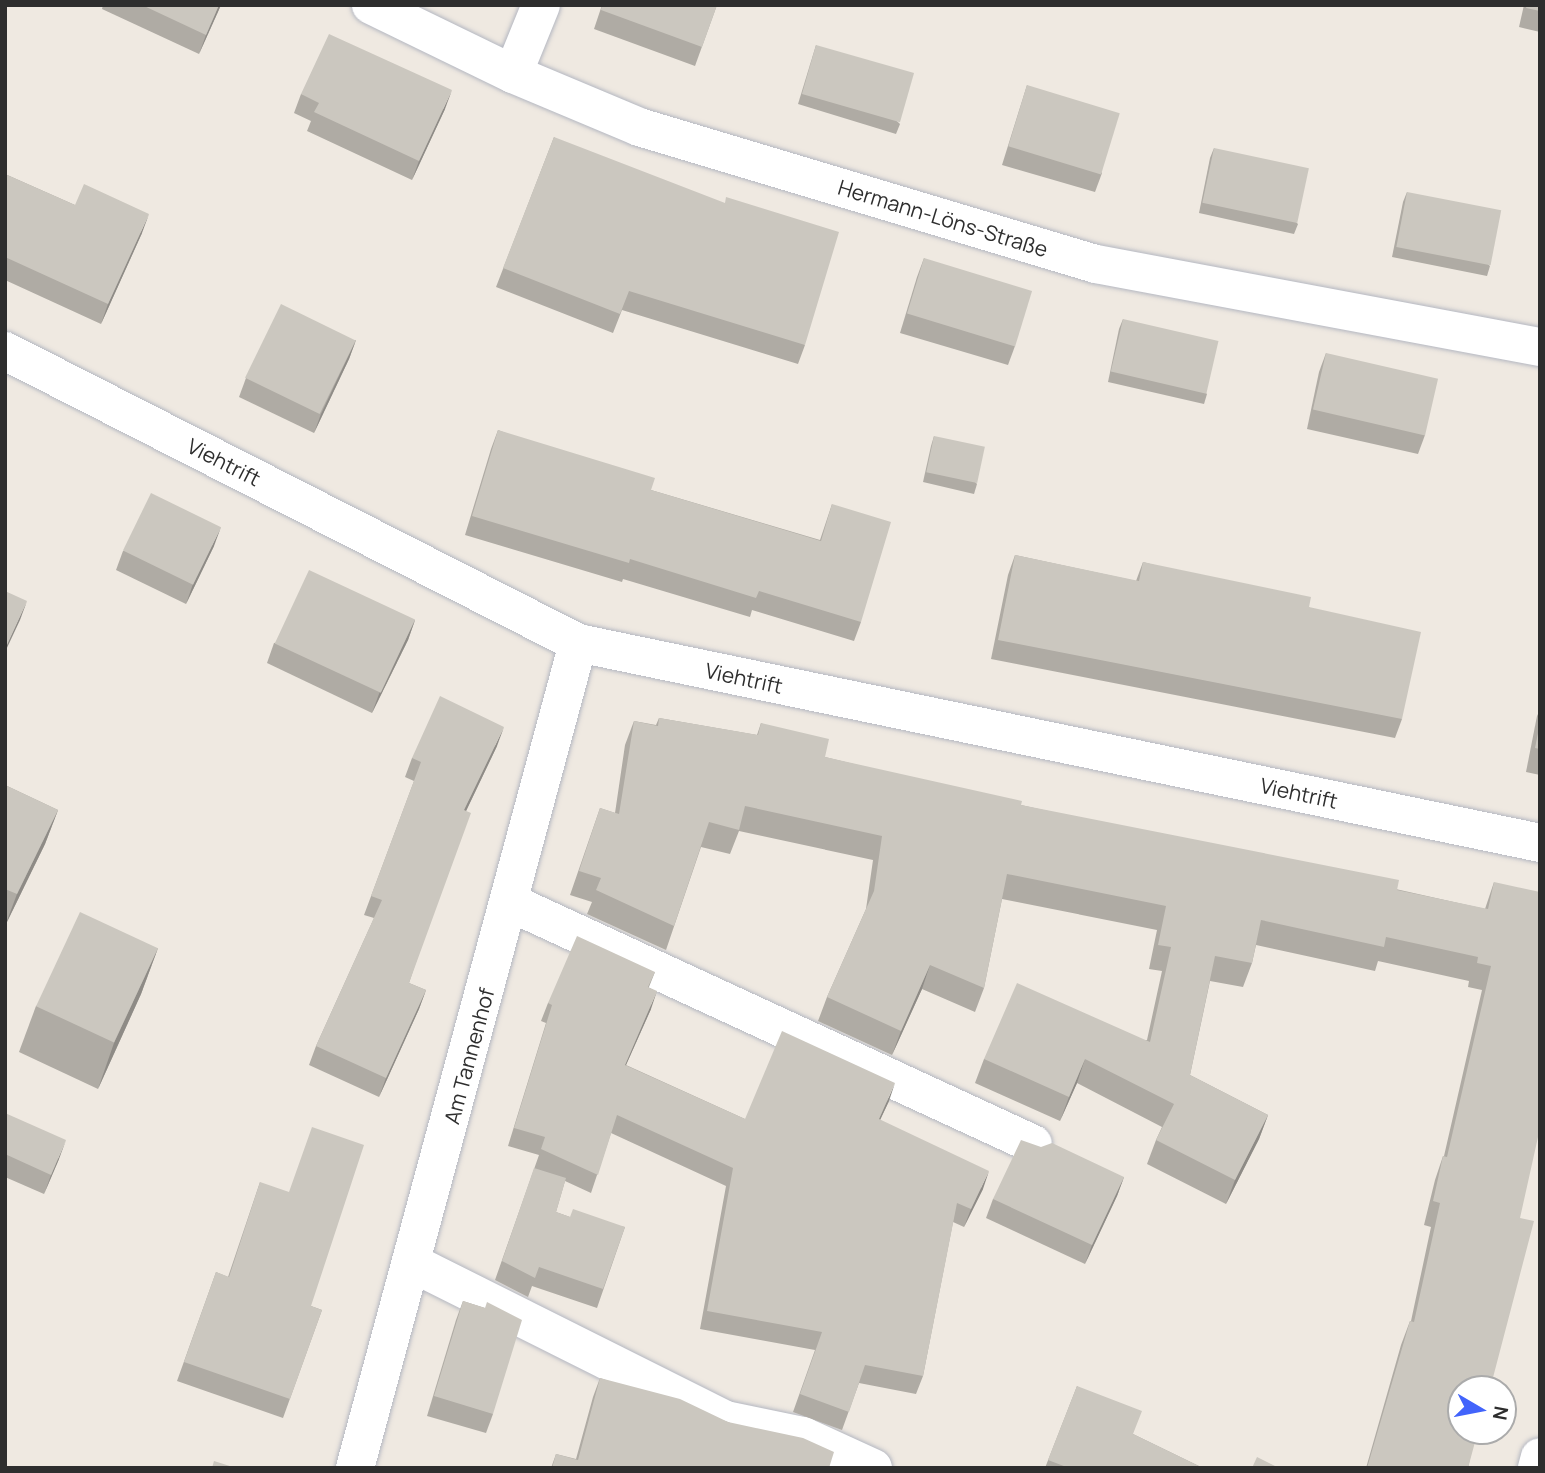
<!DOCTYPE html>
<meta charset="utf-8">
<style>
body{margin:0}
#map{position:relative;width:1545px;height:1473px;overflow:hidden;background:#efe9e1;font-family:Manrope,sans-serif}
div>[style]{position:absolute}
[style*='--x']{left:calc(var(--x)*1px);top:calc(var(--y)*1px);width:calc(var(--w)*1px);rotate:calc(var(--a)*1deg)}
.roads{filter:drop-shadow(0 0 2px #b4b7c1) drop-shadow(0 0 2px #b4b7c1)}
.minor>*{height:38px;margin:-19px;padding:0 19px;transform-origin:19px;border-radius:19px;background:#fff}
.wall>*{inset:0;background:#afaba4}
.shaded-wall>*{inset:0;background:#8e8b86}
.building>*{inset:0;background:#cbc7bf;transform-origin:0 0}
span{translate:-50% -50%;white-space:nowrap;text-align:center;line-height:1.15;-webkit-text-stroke:7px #fff;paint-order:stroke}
.street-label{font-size:21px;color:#2e2e2e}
.frame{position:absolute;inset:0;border:7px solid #2e2e2e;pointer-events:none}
.north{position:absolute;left:1447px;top:1375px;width:70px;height:70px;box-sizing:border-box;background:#fff;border:2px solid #ababab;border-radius:50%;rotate:100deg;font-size:19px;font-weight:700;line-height:28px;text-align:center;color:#2e2e2e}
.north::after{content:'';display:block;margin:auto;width:24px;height:32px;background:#4264fb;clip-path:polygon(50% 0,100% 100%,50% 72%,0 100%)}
</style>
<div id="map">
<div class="roads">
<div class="minor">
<i style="--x:371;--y:5;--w:158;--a:25.9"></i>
<i style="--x:513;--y:74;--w:137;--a:22.8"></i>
<i style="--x:639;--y:127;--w:477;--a:16.7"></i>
<i style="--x:1096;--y:264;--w:452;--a:10.6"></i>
<i style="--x:513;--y:74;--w:74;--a:-67.9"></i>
<i style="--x:5;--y:351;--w:643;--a:27"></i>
<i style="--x:578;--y:643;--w:983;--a:11.74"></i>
<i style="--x:509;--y:902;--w:577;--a:24.79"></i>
<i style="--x:414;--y:1264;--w:349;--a:26.6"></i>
<i style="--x:726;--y:1420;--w:79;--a:11.7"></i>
<i style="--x:803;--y:1436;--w:77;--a:24.6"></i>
<i style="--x:355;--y:1468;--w:855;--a:-74.87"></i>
<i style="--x:1537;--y:1468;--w:11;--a:-75"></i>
</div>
</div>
<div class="wall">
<i style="clip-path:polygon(103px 5px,221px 5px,199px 54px,102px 9px)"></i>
<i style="clip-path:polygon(602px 5px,717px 5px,695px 66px,594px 29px)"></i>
<i style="clip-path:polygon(1524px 5px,1540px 5px,1540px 32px,1519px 27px)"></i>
<i style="clip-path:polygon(816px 45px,900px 124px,896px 134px,798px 104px)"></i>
<i style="clip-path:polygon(1027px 85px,1102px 173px,1095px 192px,1002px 165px)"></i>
<i style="clip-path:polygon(301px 94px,445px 109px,412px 180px,307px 131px,311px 121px,294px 113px)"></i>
<i style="clip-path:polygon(554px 137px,805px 345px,798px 364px,622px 310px,613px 333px,496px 287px)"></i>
<i style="clip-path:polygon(1214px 148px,1298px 224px,1294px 234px,1199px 213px,1210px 158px)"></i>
<i style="clip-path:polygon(5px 174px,75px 205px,142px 233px,101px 324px,5px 280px)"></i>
<i style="clip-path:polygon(1407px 192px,1490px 266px,1487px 276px,1392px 257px,1403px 202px)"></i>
<i style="clip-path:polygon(924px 258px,1015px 346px,1008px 365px,900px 333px,917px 277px)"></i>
<i style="clip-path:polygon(1123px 319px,1207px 394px,1204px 404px,1108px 382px,1119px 329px)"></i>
<i style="clip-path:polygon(356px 340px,349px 359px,314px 433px,239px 397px,246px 378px)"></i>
<i style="clip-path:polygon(1326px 353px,1425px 435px,1418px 454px,1307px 429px,1319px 372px)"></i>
<i style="clip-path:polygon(498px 430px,651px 490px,820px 540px,832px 504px,861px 622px,854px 641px,752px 610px,750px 617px,623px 579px,622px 582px,465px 535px,491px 449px)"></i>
<i style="clip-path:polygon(934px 436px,977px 484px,974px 494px,923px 482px,931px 446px)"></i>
<i style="clip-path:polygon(214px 546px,186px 604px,116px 570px,123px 551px)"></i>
<i style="clip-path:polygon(1015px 555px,1136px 581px,1143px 562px,1309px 607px,1402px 719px,1395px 738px,991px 659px,1008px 575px)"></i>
<i style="clip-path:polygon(415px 620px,408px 640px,372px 713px,267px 663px,274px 643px)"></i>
<i style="clip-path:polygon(1540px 710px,1540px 775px,1526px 772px,1537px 716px)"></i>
<i style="clip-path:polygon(659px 718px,757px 735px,761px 723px,825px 757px,1021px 805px,1485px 909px,1494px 882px,1520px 1218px,1468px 1468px,1366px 1468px,1401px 1345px,1410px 1321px,1411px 1321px,1431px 1227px,1424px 1225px,1435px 1180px,1443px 1156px,1444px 1156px,1482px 990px,1468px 987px,1469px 981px,1378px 961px,1375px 971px,1256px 945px,1252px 963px,1243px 987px,1210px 981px,1190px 1075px,1268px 1115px,1259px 1139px,1226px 1204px,1147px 1164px,1156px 1140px,1162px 1127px,1077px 1083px,1060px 1121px,975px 1083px,984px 1059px,1147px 1040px,1162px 971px,1149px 969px,1157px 930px,1002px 899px,984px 988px,975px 1012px,922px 989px,892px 1055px,818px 1021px,827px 997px,866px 909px,873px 860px,739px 831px,730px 854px,701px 847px,666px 950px,587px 914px,592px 902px,570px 895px,600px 808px,615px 813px,625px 745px,634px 721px,656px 725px)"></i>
<i style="clip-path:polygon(497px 746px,466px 811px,409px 983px,426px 990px,419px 1009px,379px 1097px,309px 1065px,316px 1046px,374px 918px,364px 915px,414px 781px,405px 777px,412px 758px)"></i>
<i style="clip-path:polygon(5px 785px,58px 810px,45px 844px,5px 926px)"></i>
<i style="clip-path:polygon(158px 948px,141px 994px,98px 1089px,19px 1052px,36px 1006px)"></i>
<i style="clip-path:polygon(655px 972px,649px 987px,651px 1009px,626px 1065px,745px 1119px,889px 1101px,880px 1120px,983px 1189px,964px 1227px,953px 1222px,923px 1376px,916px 1394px,859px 1383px,842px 1430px,793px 1412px,815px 1350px,700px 1329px,726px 1186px,611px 1133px,591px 1193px,565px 1181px,556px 1212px,570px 1217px,625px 1227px,597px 1308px,532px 1286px,528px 1297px,495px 1280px,539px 1155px,508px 1146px,546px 1023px,541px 1021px,548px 1003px)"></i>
<i style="clip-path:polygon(5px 1113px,59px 1159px,44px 1194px,5px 1177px)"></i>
<i style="clip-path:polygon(1124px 1177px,1117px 1196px,1085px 1264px,986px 1218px,993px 1199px)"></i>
<i style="clip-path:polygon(260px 1182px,311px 1306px,322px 1310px,283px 1418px,177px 1381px,216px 1272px,228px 1277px)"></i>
<i style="clip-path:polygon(463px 1301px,485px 1308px,493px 1414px,486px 1433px,427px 1416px,456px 1320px)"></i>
<i style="clip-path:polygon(600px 1378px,728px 1422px,829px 1468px,551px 1468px,556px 1454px,576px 1459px,593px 1397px)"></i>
<i style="clip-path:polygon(1077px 1386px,1133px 1434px,1203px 1468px,1045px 1468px)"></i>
</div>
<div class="shaded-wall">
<i style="clip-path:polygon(219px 5px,221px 5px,199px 54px,206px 35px)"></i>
<i style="clip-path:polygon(452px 90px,445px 109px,412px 180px,419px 161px)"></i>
<i style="clip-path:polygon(149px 214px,142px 233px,101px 324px,108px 304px)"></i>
<i style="clip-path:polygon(356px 340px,349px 359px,314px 433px,321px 414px)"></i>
<i style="clip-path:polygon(221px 527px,214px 546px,186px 604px,193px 584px)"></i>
<i style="clip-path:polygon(27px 601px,20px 620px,5px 652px,5px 648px)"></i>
<i style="clip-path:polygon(415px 620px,408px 640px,372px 713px,379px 694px)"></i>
<i style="clip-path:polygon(504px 727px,497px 746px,457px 830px,464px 810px)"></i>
<i style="clip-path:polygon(58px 810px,45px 844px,5px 926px,17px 894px)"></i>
<i style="clip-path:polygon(158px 948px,141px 994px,98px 1089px,114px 1043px)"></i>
<i style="clip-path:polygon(930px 965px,922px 989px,892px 1055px,901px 1031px)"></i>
<i style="clip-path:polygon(426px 990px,419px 1009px,379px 1097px,386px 1078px)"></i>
<i style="clip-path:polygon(657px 991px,651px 1009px,618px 1083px,625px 1065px)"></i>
<i style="clip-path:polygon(1085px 1059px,1077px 1083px,1060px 1121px,1069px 1097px)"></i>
<i style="clip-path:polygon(895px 1083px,889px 1101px,872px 1137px,879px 1119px)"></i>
<i style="clip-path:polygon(1268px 1115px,1259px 1139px,1226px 1204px,1235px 1180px)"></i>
<i style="clip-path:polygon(66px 1140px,59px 1159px,44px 1194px,51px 1175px)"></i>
<i style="clip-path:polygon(989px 1171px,983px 1189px,964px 1227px,971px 1209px)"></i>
<i style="clip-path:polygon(1124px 1177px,1117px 1196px,1085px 1264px,1092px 1245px)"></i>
</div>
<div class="building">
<i style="clip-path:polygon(142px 5px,219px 5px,206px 35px)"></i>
<i style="clip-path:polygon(602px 5px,717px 5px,702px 47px,601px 10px)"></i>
<i style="clip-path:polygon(1527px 5px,1540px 5px,1540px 11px,1526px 8px)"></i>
<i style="clip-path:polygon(329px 34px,452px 90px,419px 161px,314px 112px,319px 103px,301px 94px)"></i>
<i style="left:816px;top:45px;width:102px;height:51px;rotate:16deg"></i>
<i style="left:1027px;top:85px;width:97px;height:64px;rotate:17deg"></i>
<i style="clip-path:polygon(554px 137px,725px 203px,726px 197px,839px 232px,805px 345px,629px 291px,620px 314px,503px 268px)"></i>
<i style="left:1214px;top:148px;width:97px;height:56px;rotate:12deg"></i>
<i style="clip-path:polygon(5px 174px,75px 205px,84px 184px,149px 214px,108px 304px,5px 257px)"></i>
<i style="left:1407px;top:192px;width:96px;height:56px;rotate:11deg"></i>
<i style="left:924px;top:258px;width:113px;height:58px;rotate:17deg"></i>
<i style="left:281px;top:304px;width:83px;height:82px;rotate:26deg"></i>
<i style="left:1123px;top:319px;width:98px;height:54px;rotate:13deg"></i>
<i style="left:1326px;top:353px;width:115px;height:58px;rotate:13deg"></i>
<i style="clip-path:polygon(498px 430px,655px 478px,651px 490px,821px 541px,832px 504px,891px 522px,861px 622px,759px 591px,756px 598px,630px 559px,629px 563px,472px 516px)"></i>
<i style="left:934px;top:436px;width:52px;height:37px;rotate:12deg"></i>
<i style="left:151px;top:493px;width:78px;height:64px;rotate:26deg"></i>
<i style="clip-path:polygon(1015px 555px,1139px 581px,1143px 562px,1311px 597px,1309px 607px,1421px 632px,1402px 719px,998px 640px)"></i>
<i style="left:309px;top:570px;width:117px;height:81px;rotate:25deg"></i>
<i style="clip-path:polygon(5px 591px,27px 601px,7px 645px,5px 644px)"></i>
<i style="clip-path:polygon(440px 696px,504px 727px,464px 810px,471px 813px,409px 983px,426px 990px,386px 1078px,316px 1046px,382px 900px,371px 896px,421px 762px,412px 758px)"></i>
<i style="clip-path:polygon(659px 718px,758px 735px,761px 723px,829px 739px,825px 757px,1022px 801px,1021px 805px,1399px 880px,1397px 890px,1488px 909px,1494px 882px,1540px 892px,1540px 1128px,1520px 1218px,1534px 1221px,1490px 1389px,1461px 1389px,1461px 1431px,1478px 1431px,1468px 1468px,1367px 1468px,1410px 1321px,1414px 1322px,1440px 1203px,1433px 1201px,1443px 1156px,1447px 1157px,1491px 966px,1477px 963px,1478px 957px,1386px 937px,1384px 947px,1261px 920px,1252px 963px,1215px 956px,1190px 1075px,1268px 1115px,1235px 1180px,1156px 1140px,1174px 1104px,1085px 1059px,1069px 1097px,984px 1059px,1017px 983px,1150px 1042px,1171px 947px,1158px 945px,1166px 906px,1007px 874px,984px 988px,930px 965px,901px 1031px,827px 997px,874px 891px,882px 836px,745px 806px,739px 830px,709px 822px,674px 926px,596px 890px,601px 878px,579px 871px,600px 808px,619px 814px,634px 721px,658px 726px)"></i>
<i style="clip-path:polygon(1540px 723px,1540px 749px,1535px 748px)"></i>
<i style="clip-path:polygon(5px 785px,58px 810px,17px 894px,5px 889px)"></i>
<i style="left:80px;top:912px;width:86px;height:104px;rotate:25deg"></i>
<i style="clip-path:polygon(577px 936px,655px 972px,648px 987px,657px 991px,625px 1065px,745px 1119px,782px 1031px,895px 1083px,879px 1119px,989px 1171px,971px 1209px,957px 1203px,923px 1376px,865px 1365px,849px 1412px,800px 1394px,822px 1332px,707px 1311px,733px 1168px,617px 1115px,598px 1175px,541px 1149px,545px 1137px,514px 1128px,552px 1005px,548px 1003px)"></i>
<i style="clip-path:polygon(5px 1113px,66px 1140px,51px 1175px,5px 1154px)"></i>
<i style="clip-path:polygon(312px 1127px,364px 1145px,311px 1306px,322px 1310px,290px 1399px,184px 1362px,216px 1272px,229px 1277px,260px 1182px,289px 1192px)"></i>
<i style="clip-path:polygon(1021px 1140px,1041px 1147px,1052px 1143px,1124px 1177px,1092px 1245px,993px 1199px)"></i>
<i style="clip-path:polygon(534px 1168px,566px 1178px,556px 1212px,570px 1217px,573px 1209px,625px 1227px,603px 1289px,539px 1267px,535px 1278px,502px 1261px)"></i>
<i style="clip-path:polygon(463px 1301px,485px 1308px,487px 1302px,522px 1320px,493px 1414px,434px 1396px)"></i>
<i style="clip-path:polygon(600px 1378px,680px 1399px,728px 1422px,803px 1438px,834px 1452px,829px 1468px,552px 1468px,556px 1454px,578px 1460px)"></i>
<i style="clip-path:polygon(1077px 1386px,1142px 1411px,1133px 1434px,1203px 1468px,1069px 1468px,1048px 1460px)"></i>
<i style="clip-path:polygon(1257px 1457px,1279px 1468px,1252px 1468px)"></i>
<i style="clip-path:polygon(214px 1461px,236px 1468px,212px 1468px)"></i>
</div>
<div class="street-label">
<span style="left:943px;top:218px;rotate:17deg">Hermann-Löns-Straße</span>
<span style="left:224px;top:462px;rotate:27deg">Viehtrift</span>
<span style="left:744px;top:678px;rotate:12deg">Viehtrift</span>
<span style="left:1299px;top:793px;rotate:12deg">Viehtrift</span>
<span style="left:469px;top:1056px;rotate:-75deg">Am Tannenhof</span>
</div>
<div class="frame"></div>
<div class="north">N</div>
</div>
